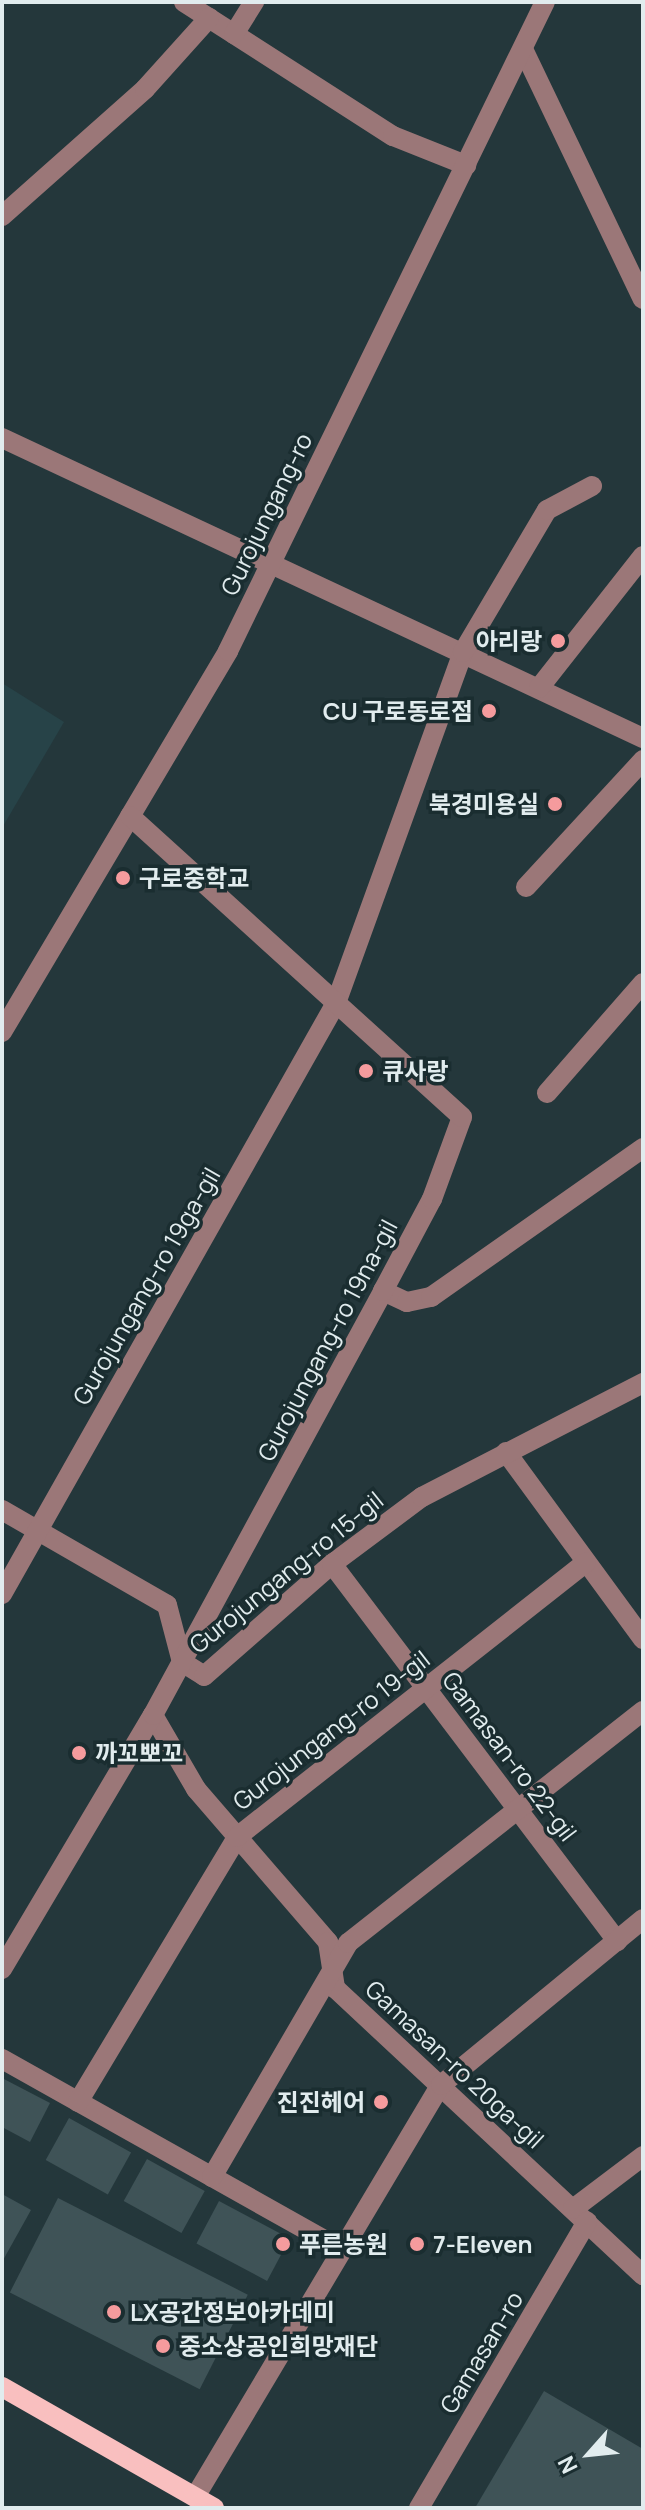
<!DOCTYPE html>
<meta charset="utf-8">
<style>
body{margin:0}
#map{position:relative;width:645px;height:2510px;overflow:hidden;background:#24373b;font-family:Manrope,"Noto Sans KR",sans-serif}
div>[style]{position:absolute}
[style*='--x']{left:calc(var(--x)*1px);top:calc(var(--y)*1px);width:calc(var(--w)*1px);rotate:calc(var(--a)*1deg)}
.built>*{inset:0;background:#274348}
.building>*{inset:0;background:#3f5357;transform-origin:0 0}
.minor>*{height:20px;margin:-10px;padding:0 10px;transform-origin:10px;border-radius:10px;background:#9b7778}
.major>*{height:20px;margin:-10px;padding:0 10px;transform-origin:10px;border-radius:10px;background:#f9bfbf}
.dots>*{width:22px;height:22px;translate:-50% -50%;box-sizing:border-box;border:4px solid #1a2d30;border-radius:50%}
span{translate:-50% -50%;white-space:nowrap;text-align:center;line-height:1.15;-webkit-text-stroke:7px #1a2d30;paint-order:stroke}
.street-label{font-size:24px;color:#e1ecee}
.poi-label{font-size:24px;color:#e1ecee;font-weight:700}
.right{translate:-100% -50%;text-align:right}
.left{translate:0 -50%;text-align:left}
.frame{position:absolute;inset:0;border:4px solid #e1ecee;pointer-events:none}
.north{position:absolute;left:549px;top:2414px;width:80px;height:80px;-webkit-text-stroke:6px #1a2d30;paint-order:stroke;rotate:243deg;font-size:22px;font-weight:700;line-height:32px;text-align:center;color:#e1ecee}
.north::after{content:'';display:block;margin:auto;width:28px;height:36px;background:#e1ecee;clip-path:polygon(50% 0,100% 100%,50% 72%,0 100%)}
</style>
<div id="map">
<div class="built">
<i style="clip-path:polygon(2px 683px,64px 722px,2px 828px)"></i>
</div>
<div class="building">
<i style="clip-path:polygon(2px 2078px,50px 2103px,30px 2142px,2px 2127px)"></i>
<i style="left:69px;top:2118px;width:71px;height:48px;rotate:29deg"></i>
<i style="left:147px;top:2159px;width:66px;height:48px;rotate:29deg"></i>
<i style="clip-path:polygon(2px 2194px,31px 2210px,2px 2262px)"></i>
<i style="left:58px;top:2198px;width:213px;height:106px;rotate:27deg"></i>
<i style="left:219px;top:2201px;width:80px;height:48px;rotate:28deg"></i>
<i style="clip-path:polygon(544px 2391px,643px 2449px,643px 2508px,475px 2508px)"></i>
</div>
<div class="minor">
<i style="--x:184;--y:2;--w:248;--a:32.7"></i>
<i style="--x:393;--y:136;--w:79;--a:21.7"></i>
<i style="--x:234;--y:34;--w:38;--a:-58"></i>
<i style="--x:523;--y:49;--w:277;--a:64.4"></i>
<i style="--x:2;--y:216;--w:191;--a:-41.6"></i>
<i style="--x:145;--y:89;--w:96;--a:-48"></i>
<i style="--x:2;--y:438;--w:708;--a:25.08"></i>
<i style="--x:539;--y:688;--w:168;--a:-51.8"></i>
<i style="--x:526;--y:887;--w:173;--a:-47.3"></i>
<i style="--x:2;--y:1032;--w:443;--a:-59.3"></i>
<i style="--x:228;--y:651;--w:722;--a:-63.97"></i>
<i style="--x:547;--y:1093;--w:146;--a:-48.9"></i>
<i style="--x:383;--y:1291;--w:26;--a:25"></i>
<i style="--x:407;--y:1302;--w:25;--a:-12"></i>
<i style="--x:431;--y:1297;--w:259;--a:-35.1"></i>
<i style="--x:506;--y:1452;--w:232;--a:53.8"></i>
<i style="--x:2;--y:1510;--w:190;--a:29.9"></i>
<i style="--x:167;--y:1605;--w:59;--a:75.3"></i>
<i style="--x:182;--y:1662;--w:26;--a:32"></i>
<i style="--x:204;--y:1676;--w:170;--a:-41.2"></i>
<i style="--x:332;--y:1564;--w:112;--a:-36.7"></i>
<i style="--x:422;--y:1497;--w:249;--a:-27.3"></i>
<i style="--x:332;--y:1564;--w:473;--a:52.9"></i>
<i style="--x:2;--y:1594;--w:679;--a:-60.53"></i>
<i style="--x:336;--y:1003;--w:373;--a:-70.1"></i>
<i style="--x:463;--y:652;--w:165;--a:-59.4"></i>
<i style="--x:547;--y:510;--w:51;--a:-28.1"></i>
<i style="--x:153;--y:1715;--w:86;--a:59.8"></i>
<i style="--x:196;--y:1789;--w:202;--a:49.2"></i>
<i style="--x:328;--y:1942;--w:47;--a:81.3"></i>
<i style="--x:335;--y:1988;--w:421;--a:43"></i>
<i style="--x:2;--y:1969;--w:295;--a:-59.3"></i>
<i style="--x:153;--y:1715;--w:482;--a:-61.5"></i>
<i style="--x:383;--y:1291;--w:104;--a:-62"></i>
<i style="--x:432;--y:1199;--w:87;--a:-69.9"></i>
<i style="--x:462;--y:1117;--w:448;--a:-137.8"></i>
<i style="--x:2;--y:2059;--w:389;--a:29.3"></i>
<i style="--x:78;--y:2102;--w:309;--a:-59"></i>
<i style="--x:237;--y:1837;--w:444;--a:-38.2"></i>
<i style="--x:212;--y:2177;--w:271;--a:-59.8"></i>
<i style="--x:348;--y:1943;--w:375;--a:-38.2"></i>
<i style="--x:573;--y:2209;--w:88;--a:-37.1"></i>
<i style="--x:195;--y:2497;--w:480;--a:-59.2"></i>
<i style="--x:441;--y:2085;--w:261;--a:-39.4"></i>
<i style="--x:419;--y:2508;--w:332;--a:-59.6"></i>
</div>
<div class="major">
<i style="--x:2;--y:2387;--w:244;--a:29.7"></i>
</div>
<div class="dots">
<i style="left:558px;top:641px;background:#f59b9d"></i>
<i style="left:489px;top:711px;background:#f59b9d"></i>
<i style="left:555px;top:804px;background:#f59b9d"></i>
<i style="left:123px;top:878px;background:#f59b9d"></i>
<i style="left:366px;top:1071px;background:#f59b9d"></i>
<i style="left:79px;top:1753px;background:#f59b9d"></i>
<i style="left:381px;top:2102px;background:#f59b9d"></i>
<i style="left:283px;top:2244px;background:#f59b9d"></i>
<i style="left:417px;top:2244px;background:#f59b9d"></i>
<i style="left:114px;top:2312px;background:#f59b9d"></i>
<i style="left:163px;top:2346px;background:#f59b9d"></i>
</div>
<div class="street-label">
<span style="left:266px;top:514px;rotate:-64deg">Gurojungang-ro</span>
<span style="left:146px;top:1286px;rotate:-60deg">Gurojungang-ro 19ga-gil</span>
<span style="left:327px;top:1340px;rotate:-62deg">Gurojungang-ro 19na-gil</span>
<span style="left:286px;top:1572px;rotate:-39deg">Gurojungang-ro 15-gil</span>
<span style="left:331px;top:1730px;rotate:-38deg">Gurojungang-ro 19-gil</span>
<span style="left:510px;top:1756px;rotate:53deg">Gamasan-ro 22-gil</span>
<span style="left:455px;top:2064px;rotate:43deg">Gamasan-ro 20ga-gil</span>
<span style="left:481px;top:2352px;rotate:-59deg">Gamasan-ro</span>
</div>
<div class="poi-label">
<span class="right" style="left:542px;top:641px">아리랑</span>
<span class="right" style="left:473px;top:711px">CU 구로동로점</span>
<span class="right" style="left:539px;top:804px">북경미용실</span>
<span class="left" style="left:139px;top:878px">구로중학교</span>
<span class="left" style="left:382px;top:1071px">큐사랑</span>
<span class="left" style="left:95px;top:1753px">까꼬뽀꼬</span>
<span class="right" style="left:365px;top:2102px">진진헤어</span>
<span class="left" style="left:299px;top:2244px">푸른농원</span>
<span class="left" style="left:433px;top:2244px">7-Eleven</span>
<span class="left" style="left:130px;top:2312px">LX공간정보아카데미</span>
<span class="left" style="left:179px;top:2346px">중소상공인희망재단</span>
</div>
<div class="frame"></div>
<div class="north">N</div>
</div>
